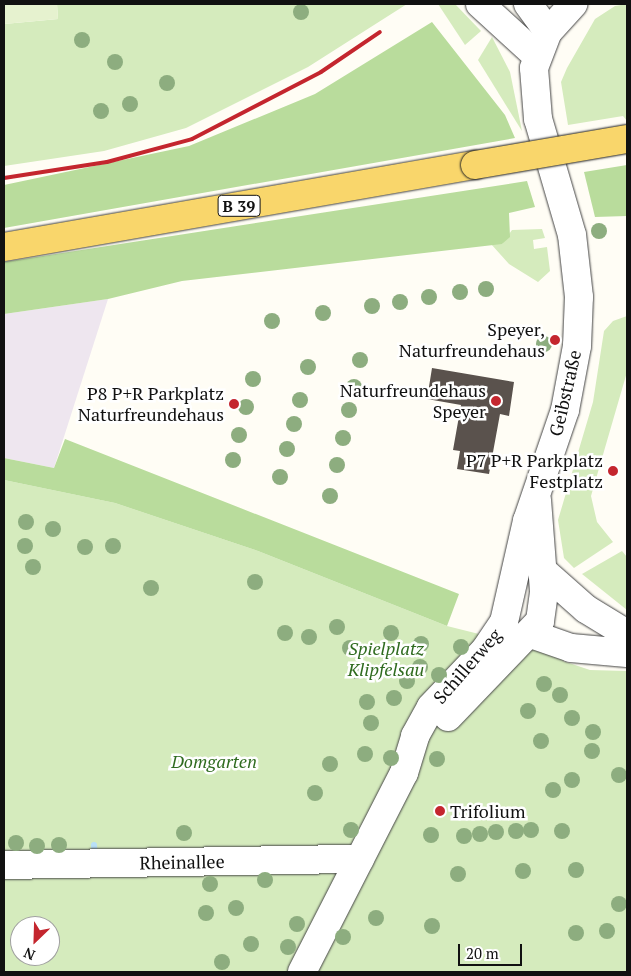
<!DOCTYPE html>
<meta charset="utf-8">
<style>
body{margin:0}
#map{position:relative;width:631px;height:976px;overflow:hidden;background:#fffdf5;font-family:"PT Serif",serif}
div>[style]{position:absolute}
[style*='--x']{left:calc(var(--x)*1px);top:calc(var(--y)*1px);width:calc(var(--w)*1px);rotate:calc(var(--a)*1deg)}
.industrial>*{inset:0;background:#eee6ef}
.green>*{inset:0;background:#d5ebbd}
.forest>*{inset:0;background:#b9dc9c}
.pitch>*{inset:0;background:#e6f2cf}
.stream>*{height:6px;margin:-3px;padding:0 3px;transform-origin:3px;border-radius:3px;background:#b9e0f7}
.building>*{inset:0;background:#5a524d}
.roads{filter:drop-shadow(0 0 1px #444) drop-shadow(0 0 1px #444)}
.minor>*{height:28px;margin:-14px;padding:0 14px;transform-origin:14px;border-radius:14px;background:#fff}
.major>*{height:28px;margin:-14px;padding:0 14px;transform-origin:14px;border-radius:14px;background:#f9d66b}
.rail>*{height:4px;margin:-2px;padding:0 2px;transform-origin:2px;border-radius:2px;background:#c4262e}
.bridges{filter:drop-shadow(0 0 1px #222) drop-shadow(0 0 1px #222)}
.major-bridge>*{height:28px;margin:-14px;padding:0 14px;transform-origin:14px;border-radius:14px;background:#f9d66b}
.trees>*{width:16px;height:16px;margin:-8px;border-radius:50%;background:#8dad7f}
.dots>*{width:14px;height:14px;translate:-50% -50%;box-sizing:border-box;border:2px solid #fff;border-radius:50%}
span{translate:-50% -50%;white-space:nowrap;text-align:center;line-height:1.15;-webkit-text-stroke:5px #fff;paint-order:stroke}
.shield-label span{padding:1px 4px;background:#fff;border:1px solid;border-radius:4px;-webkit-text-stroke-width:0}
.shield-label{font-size:16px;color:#111;font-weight:700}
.poi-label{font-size:18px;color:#111}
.right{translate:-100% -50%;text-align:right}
.left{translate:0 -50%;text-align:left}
.street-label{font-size:18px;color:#111}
.park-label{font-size:18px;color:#2f6b1f;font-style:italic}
.frame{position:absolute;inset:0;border:5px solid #111;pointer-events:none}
.north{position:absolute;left:10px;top:916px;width:50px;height:50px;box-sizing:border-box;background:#fff;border:1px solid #a0a0a0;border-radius:50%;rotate:204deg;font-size:14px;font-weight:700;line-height:20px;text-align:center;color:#111}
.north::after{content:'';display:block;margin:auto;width:18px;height:22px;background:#c4262e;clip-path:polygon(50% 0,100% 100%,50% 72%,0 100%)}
.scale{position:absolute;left:458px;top:944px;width:64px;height:22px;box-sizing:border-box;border:2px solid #111;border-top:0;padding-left:6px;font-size:15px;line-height:18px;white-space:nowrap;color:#111;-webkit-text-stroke:4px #fff;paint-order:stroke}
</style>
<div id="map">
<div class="industrial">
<i style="clip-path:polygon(108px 299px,54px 468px,4px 458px,4px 314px)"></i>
</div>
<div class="green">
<i style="clip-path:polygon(57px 4px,407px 4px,308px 67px,186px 128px,104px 151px,4px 166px,4px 24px,58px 19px)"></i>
<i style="clip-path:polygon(438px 4px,455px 4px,481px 31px,465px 45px)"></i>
<i style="clip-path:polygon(627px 4px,627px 121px,623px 116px,568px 125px,561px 82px,567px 68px,595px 19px,615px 6px)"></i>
<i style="clip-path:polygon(492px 37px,510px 72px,522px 131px,478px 60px)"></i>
<i style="clip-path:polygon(542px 229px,545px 238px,533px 240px,534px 249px,547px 247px,550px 271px,538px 282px,509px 264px,491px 244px,502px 244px,512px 230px)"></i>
<i style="clip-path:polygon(627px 316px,627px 372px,591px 496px,597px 522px,613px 542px,574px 568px,564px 558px,558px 520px,593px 402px,604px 331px,613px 321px)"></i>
<i style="clip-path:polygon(evenodd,4px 480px,115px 503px,258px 551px,447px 626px,563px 655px,563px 661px,590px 670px,627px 671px,627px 972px,4px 972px,4px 480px,20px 926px,50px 926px,50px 956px,20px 956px,20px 926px)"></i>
<i style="clip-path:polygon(622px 551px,627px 557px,627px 610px,582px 574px)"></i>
</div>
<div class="forest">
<i style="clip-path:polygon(432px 22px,505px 115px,515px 138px,4px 228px,4px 185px,189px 146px,315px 94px)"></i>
<i style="clip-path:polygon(627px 165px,627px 216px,595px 217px,584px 172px)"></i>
<i style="clip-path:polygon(527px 181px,535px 207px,509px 213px,510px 237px,502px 244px,182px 281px,108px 299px,4px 314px,4px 262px)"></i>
<i style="clip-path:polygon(65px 439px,459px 594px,447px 626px,258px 551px,115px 503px,4px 480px,4px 458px,54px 468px)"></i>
</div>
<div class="pitch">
<i style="clip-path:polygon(4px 4px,57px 4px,58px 19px,4px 24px)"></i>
</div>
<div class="stream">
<i style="--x:94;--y:845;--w:13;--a:86"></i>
</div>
<div class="building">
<i style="clip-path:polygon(432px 368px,514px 382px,509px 416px,500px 414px,489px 474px,457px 469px,460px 451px,453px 450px,461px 405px,427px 399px)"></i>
</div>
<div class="roads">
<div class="minor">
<i style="--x:480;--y:4;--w:77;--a:42.4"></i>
<i style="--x:528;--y:4;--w:34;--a:54"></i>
<i style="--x:543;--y:571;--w:57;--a:41.5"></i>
<i style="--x:586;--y:609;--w:48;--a:31.4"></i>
<i style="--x:531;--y:634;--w:42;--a:19.3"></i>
<i style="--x:571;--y:648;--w:56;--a:5.1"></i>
<i style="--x:448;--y:717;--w:133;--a:-46.2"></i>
<i style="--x:540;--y:621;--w:30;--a:-82"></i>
<i style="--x:544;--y:591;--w:91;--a:-94.4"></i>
<i style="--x:4;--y:865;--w:356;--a:-1"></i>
<i style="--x:302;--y:972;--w:224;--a:-62.9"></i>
<i style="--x:404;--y:773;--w:39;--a:-73"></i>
<i style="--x:415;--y:736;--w:33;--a:-61"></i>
<i style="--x:431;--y:707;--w:79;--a:-46.5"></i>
<i style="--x:485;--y:650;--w:34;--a:-56"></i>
<i style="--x:504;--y:622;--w:104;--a:-77.2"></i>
<i style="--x:527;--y:521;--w:117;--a:-71.1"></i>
<i style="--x:565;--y:410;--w:65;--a:-79.4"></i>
<i style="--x:577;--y:346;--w:49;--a:-87.7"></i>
<i style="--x:579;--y:297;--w:62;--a:-96.4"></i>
<i style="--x:572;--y:235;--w:121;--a:-106.3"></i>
<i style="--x:538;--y:119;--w:51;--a:-94.5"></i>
<i style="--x:534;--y:68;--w:39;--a:-69"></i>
<i style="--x:548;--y:32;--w:38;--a:-48"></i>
</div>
<div class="major">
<i style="--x:4;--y:247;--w:478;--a:-9.9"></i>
</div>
</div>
<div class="rail">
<i style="--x:4;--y:178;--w:104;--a:-8.8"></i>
<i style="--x:107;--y:162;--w:88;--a:-15.1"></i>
<i style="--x:192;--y:139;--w:145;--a:-27.4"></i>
<i style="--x:321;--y:72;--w:71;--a:-34.1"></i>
</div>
<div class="bridges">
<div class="major-bridge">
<i style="--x:475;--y:165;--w:154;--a:-9.7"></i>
</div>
</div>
<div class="trees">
<i style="left:301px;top:12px"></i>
<i style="left:82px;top:40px"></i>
<i style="left:115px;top:62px"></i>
<i style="left:167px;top:83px"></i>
<i style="left:130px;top:104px"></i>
<i style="left:101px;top:111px"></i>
<i style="left:599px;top:231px"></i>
<i style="left:486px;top:289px"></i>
<i style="left:460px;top:292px"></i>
<i style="left:429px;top:297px"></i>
<i style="left:400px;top:302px"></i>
<i style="left:372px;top:306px"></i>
<i style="left:323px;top:313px"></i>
<i style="left:272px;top:321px"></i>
<i style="left:544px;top:344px"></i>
<i style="left:360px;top:360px"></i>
<i style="left:308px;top:367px"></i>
<i style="left:253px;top:379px"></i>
<i style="left:354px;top:387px"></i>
<i style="left:300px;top:400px"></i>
<i style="left:246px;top:407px"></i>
<i style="left:349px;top:410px"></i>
<i style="left:294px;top:424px"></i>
<i style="left:239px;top:435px"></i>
<i style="left:343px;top:438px"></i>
<i style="left:287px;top:449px"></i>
<i style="left:233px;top:460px"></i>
<i style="left:337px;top:465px"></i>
<i style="left:280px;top:477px"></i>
<i style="left:330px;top:496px"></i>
<i style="left:26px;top:522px"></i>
<i style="left:53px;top:529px"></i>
<i style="left:25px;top:546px"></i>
<i style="left:113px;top:546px"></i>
<i style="left:85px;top:547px"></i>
<i style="left:33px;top:567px"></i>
<i style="left:255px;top:582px"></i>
<i style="left:151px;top:588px"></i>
<i style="left:337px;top:627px"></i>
<i style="left:285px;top:633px"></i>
<i style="left:391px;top:633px"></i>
<i style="left:309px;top:637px"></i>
<i style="left:421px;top:644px"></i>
<i style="left:461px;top:647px"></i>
<i style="left:350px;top:648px"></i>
<i style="left:420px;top:667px"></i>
<i style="left:356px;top:671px"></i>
<i style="left:439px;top:675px"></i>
<i style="left:407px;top:681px"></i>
<i style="left:544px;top:684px"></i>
<i style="left:560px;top:695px"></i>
<i style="left:394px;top:698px"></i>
<i style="left:367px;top:702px"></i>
<i style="left:528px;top:711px"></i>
<i style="left:572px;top:718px"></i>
<i style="left:371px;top:723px"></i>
<i style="left:593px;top:732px"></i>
<i style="left:541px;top:741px"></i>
<i style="left:592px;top:751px"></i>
<i style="left:365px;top:754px"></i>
<i style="left:391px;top:758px"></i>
<i style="left:437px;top:759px"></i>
<i style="left:330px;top:764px"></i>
<i style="left:619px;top:775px"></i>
<i style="left:572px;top:780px"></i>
<i style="left:553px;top:790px"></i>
<i style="left:315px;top:793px"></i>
<i style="left:351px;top:830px"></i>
<i style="left:531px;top:830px"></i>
<i style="left:516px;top:831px"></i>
<i style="left:562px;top:831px"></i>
<i style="left:496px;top:832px"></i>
<i style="left:184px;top:833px"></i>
<i style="left:480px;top:834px"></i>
<i style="left:431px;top:835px"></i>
<i style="left:464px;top:836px"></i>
<i style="left:16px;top:843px"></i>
<i style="left:59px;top:845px"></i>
<i style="left:37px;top:846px"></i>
<i style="left:576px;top:870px"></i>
<i style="left:523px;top:871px"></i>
<i style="left:458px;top:874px"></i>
<i style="left:265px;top:880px"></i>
<i style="left:210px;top:884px"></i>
<i style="left:619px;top:904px"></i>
<i style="left:236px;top:908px"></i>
<i style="left:206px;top:913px"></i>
<i style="left:376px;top:918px"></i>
<i style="left:297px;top:924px"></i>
<i style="left:432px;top:926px"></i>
<i style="left:607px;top:931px"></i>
<i style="left:576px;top:933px"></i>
<i style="left:343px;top:937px"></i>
<i style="left:251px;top:944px"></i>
<i style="left:288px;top:947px"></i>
<i style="left:222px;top:962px"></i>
</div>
<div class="dots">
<i style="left:555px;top:340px;background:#c4262e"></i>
<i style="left:496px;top:401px;background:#c4262e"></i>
<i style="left:234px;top:404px;background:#c4262e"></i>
<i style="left:613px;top:471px;background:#c4262e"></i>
<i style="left:440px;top:811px;background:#c4262e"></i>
</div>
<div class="shield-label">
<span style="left:239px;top:206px">B 39</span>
</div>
<div class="poi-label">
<span class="right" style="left:545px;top:340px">Speyer,<br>Naturfreundehaus</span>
<span class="right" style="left:486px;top:401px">Naturfreundehaus<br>Speyer</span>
<span class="right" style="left:224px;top:404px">P8 P+R Parkplatz<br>Naturfreundehaus</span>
<span class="right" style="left:603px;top:471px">P7 P+R Parkplatz<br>Festplatz</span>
<span class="left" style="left:450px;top:811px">Trifolium</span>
</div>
<div class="street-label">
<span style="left:565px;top:393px;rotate:-77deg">Geibstraße</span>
<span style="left:467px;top:666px;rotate:-49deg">Schillerweg</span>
<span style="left:182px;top:862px;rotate:-1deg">Rheinallee</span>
</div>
<div class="park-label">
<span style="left:386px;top:659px">Spielplatz<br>Klipfelsau</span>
<span style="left:214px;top:761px">Domgarten</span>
</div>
<div class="frame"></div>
<div class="north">N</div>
<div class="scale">20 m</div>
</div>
